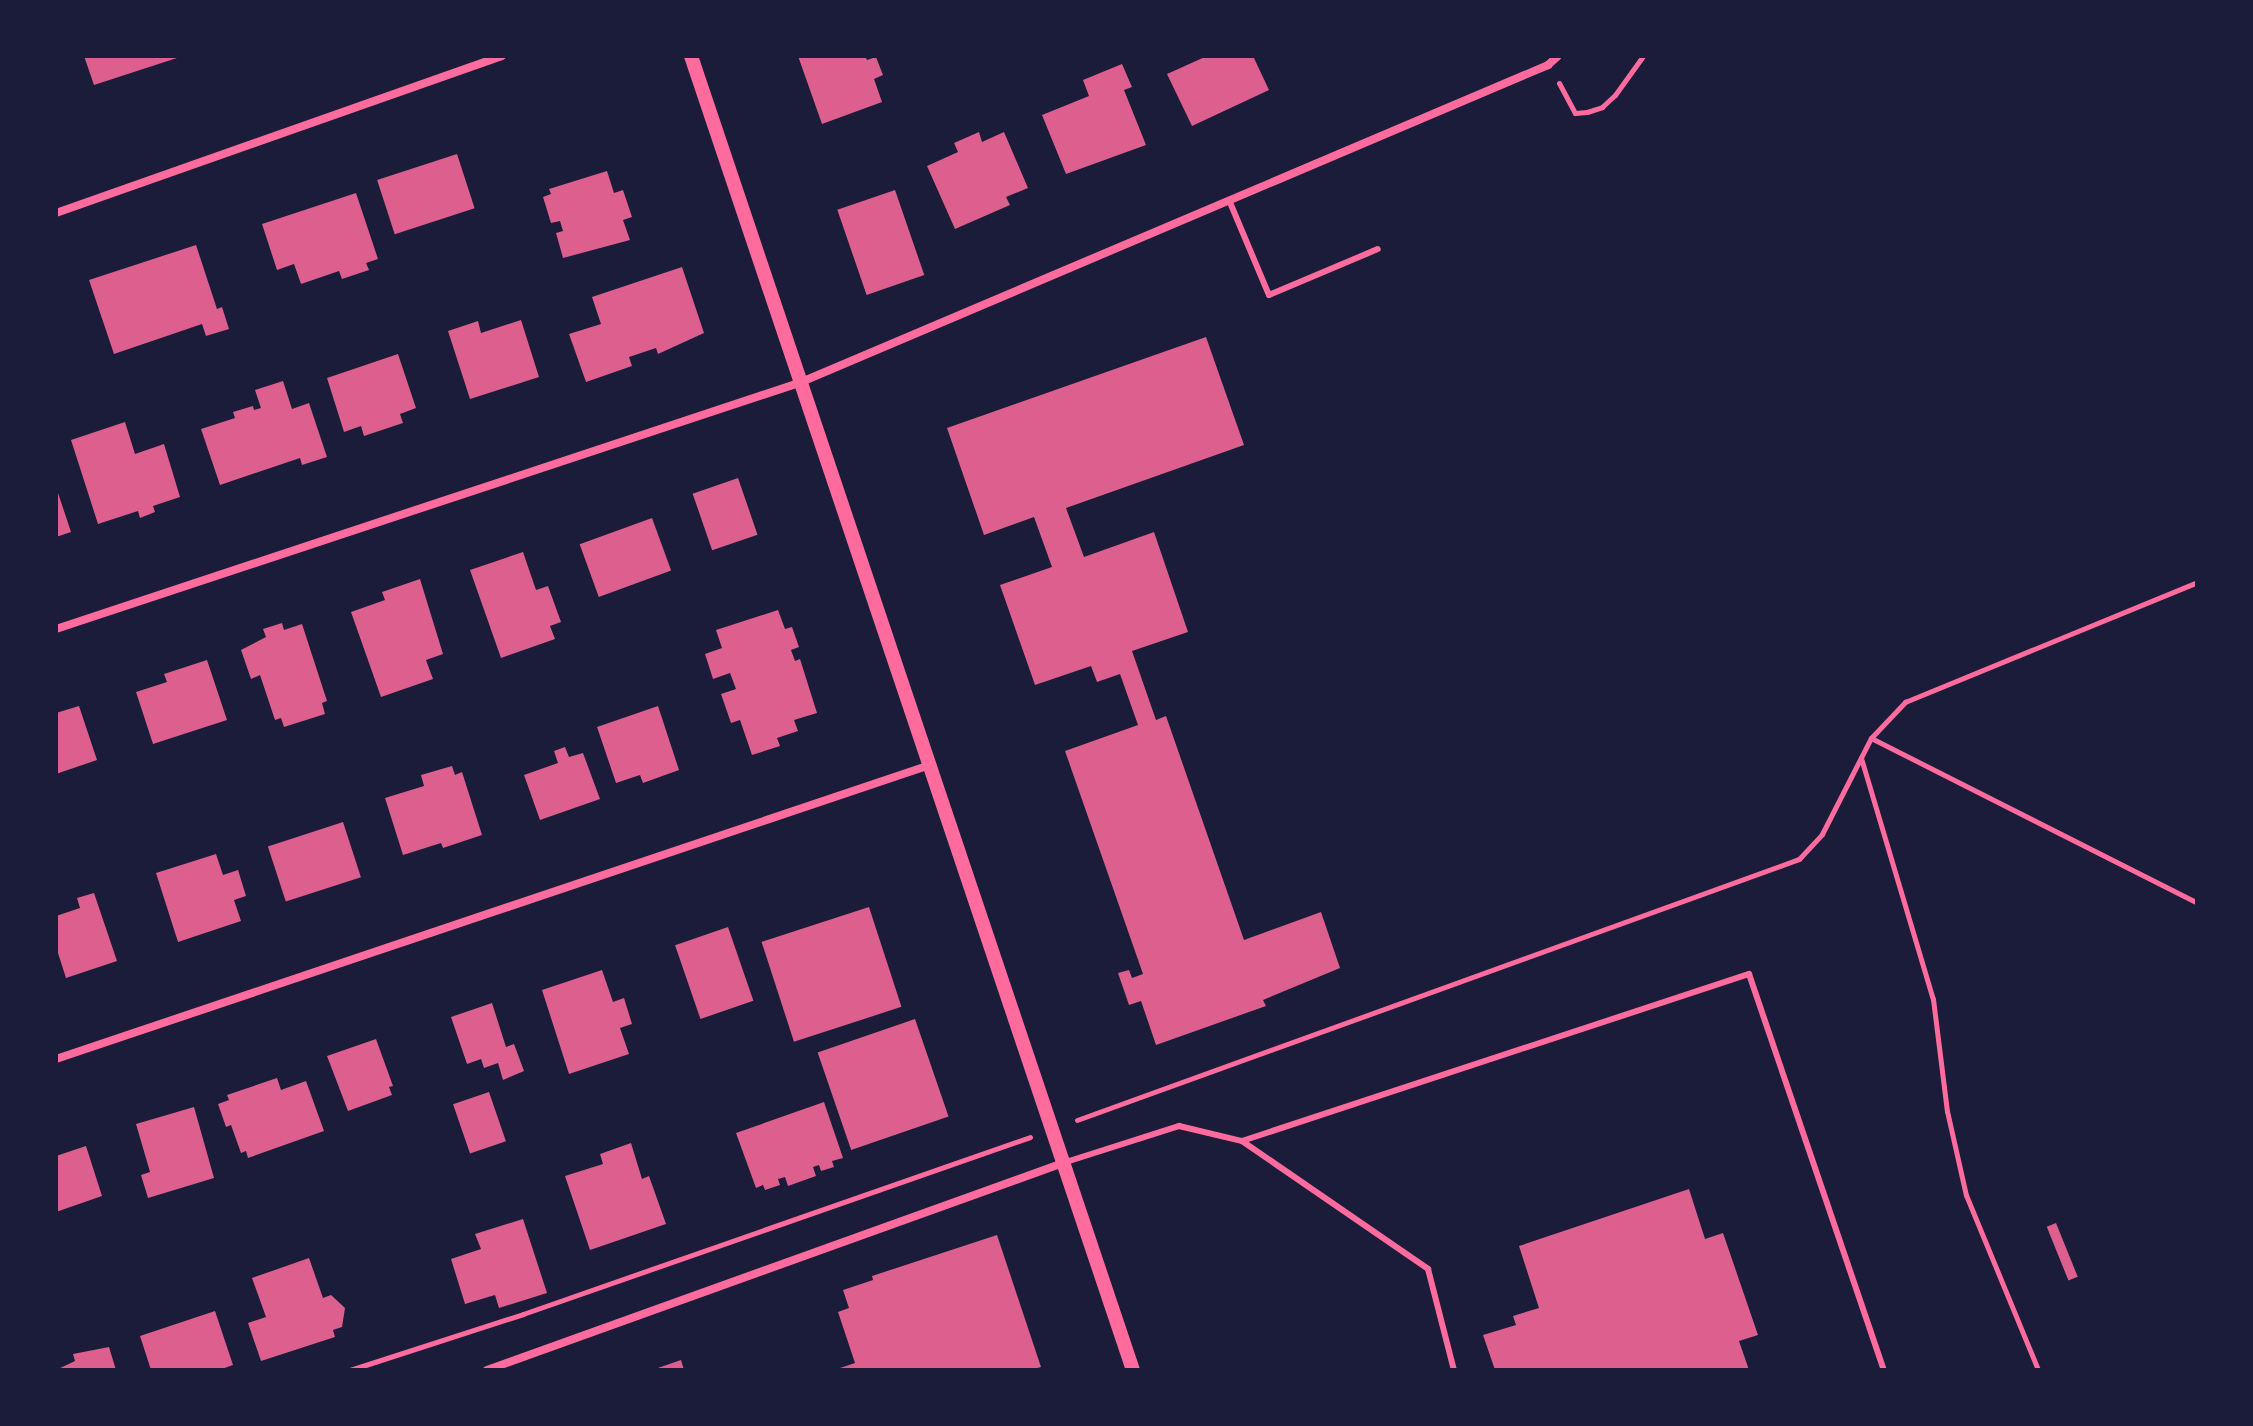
<!DOCTYPE html>
<style>
body{margin:0}
#map{position:relative;width:2253px;height:1426px;overflow:hidden;background:#1b1b3a;font-family:"Exo 2",sans-serif}
div>[style]{position:absolute}
[style*='--x']{left:calc(var(--x)*1px);top:calc(var(--y)*1px);width:calc(var(--w)*1px);rotate:calc(var(--a)*1deg)}
.building>*{inset:0;background:#dd5f8e;transform-origin:0 0}
.path>*{height:5px;margin:-2.5px;padding:0 2.5px;transform-origin:2.5px;border-radius:2.5px;background:#ff6b9d}
.service>*{height:6px;margin:-3px;padding:0 3px;transform-origin:3px;border-radius:3px;background:#ff6b9d}
.minor>*{height:8px;margin:-4px;padding:0 4px;transform-origin:4px;border-radius:4px;background:#ff6b9d}
.tertiary>*{height:14px;margin:-7px;padding:0 7px;transform-origin:7px;border-radius:7px;background:#ff6b9d}
span{translate:-50% -50%;white-space:nowrap;text-align:center;line-height:1.15;-webkit-text-stroke:7px #1b1b3a;paint-order:stroke}
.frame{position:absolute;inset:0;border:58px solid #1b1b3a;pointer-events:none}
</style>
<div id="map">
<div class="building">
<i style="clip-path:polygon(84px 56px,180px 56px,180px 57px,94px 85px)"></i>
<i style="clip-path:polygon(798px 56px,865px 56px,867px 60px,876px 57px,883px 75px,874px 79px,882px 102px,822px 124px)"></i>
<i style="clip-path:polygon(1207px 56px,1253px 56px,1269px 90px,1192px 126px,1167px 74px)"></i>
<i style="clip-path:polygon(1122px 64px,1132px 87px,1124px 90px,1146px 145px,1066px 174px,1042px 115px,1089px 96px,1083px 80px)"></i>
<i style="clip-path:polygon(979px 132px,982px 142px,1004px 132px,1028px 188px,1006px 197px,1010px 205px,955px 229px,927px 166px,958px 152px,954px 143px)"></i>
<i style="left:457px;top:154px;width:57px;height:84px;rotate:72deg"></i>
<i style="clip-path:polygon(607px 171px,614px 193px,623px 190px,632px 217px,623px 220px,630px 240px,563px 258px,556px 233px,563px 231px,560px 221px,551px 223px,543px 197px,551px 194px,549px 189px)"></i>
<i style="left:895px;top:190px;width:90px;height:61px;rotate:71deg"></i>
<i style="clip-path:polygon(356px 193px,378px 259px,366px 263px,369px 270px,342px 279px,339px 271px,301px 284px,294px 264px,277px 270px,262px 224px)"></i>
<i style="clip-path:polygon(196px 245px,217px 309px,222px 307px,229px 329px,206px 336px,202px 324px,114px 354px,89px 280px)"></i>
<i style="clip-path:polygon(682px 267px,704px 333px,658px 354px,656px 348px,629px 357px,632px 366px,586px 382px,569px 334px,601px 324px,592px 297px)"></i>
<i style="clip-path:polygon(521px 320px,539px 377px,470px 399px,448px 331px,478px 321px,481px 333px)"></i>
<i style="clip-path:polygon(1206px 337px,1244px 445px,1066px 508px,1084px 557px,1154px 532px,1188px 632px,1132px 651px,1156px 720px,1166px 716px,1244px 940px,1321px 912px,1340px 968px,1263px 1000px,1266px 1006px,1156px 1045px,1141px 1001px,1129px 1005px,1118px 973px,1129px 970px,1132px 978px,1143px 974px,1065px 751px,1138px 725px,1120px 674px,1097px 682px,1091px 666px,1035px 685px,1000px 585px,1052px 567px,1034px 517px,984px 535px,947px 428px)"></i>
<i style="clip-path:polygon(398px 354px,416px 408px,400px 414px,403px 423px,364px 436px,361px 426px,344px 432px,327px 378px)"></i>
<i style="clip-path:polygon(283px 381px,292px 409px,309px 403px,327px 457px,302px 465px,300px 458px,220px 485px,201px 429px,235px 418px,233px 412px,253px 406px,254px 410px,261px 408px,255px 390px)"></i>
<i style="clip-path:polygon(125px 422px,135px 454px,164px 444px,180px 497px,153px 506px,155px 512px,140px 518px,138px 511px,98px 524px,71px 440px)"></i>
<i style="left:738px;top:478px;width:60px;height:48px;rotate:71deg"></i>
<i style="clip-path:polygon(56px 487px,71px 532px,56px 537px)"></i>
<i style="left:652px;top:518px;width:56px;height:77px;rotate:70deg"></i>
<i style="clip-path:polygon(523px 552px,536px 590px,548px 586px,561px 622px,550px 626px,555px 639px,501px 658px,470px 570px)"></i>
<i style="clip-path:polygon(420px 579px,443px 654px,426px 660px,433px 679px,381px 697px,351px 612px,385px 600px,382px 592px)"></i>
<i style="clip-path:polygon(778px 610px,785px 629px,792px 627px,799px 647px,791px 650px,795px 661px,800px 659px,817px 713px,794px 720px,798px 731px,777px 738px,780px 746px,752px 755px,740px 720px,731px 723px,721px 694px,736px 689px,730px 673px,713px 679px,705px 654px,722px 648px,716px 630px)"></i>
<i style="clip-path:polygon(282px 623px,284px 630px,302px 624px,327px 701px,322px 703px,325px 714px,284px 727px,281px 718px,275px 720px,260px 675px,251px 679px,241px 650px,266px 637px,263px 629px)"></i>
<i style="clip-path:polygon(207px 660px,227px 720px,153px 744px,136px 692px,167px 682px,164px 674px)"></i>
<i style="clip-path:polygon(79px 706px,97px 760px,56px 774px,56px 713px)"></i>
<i style="clip-path:polygon(658px 706px,679px 770px,643px 783px,640px 775px,616px 783px,597px 727px)"></i>
<i style="clip-path:polygon(565px 747px,569px 757px,583px 753px,600px 799px,540px 820px,524px 775px,558px 763px,554px 751px)"></i>
<i style="clip-path:polygon(452px 766px,455px 775px,462px 772px,482px 835px,443px 848px,441px 843px,403px 855px,385px 798px,424px 786px,421px 775px)"></i>
<i style="left:343px;top:822px;width:58px;height:79px;rotate:72deg"></i>
<i style="clip-path:polygon(216px 854px,223px 875px,238px 870px,246px 896px,234px 900px,241px 921px,178px 942px,156px 873px)"></i>
<i style="clip-path:polygon(94px 893px,117px 961px,66px 978px,56px 947px,56px 916px,80px 908px,77px 898px)"></i>
<i style="left:869px;top:907px;width:105px;height:113px;rotate:72deg"></i>
<i style="left:728px;top:927px;width:78px;height:56px;rotate:71deg"></i>
<i style="clip-path:polygon(602px 970px,613px 1002px,624px 998px,632px 1024px,620px 1028px,629px 1054px,569px 1074px,542px 990px)"></i>
<i style="clip-path:polygon(492px 1003px,506px 1047px,514px 1044px,524px 1071px,503px 1080px,498px 1063px,484px 1068px,481px 1059px,467px 1064px,451px 1017px)"></i>
<i style="left:915px;top:1019px;width:103px;height:103px;rotate:71deg"></i>
<i style="clip-path:polygon(376px 1039px,393px 1086px,389px 1087px,392px 1095px,348px 1111px,327px 1056px)"></i>
<i style="clip-path:polygon(277px 1078px,281px 1090px,306px 1081px,324px 1131px,248px 1158px,246px 1151px,241px 1153px,231px 1125px,226px 1127px,218px 1104px,229px 1100px,227px 1095px)"></i>
<i style="left:489px;top:1092px;width:52px;height:38px;rotate:71deg"></i>
<i style="clip-path:polygon(824px 1102px,843px 1158px,832px 1161px,834px 1167px,821px 1171px,819px 1165px,813px 1167px,816px 1176px,788px 1186px,785px 1177px,778px 1179px,780px 1185px,765px 1190px,763px 1185px,756px 1188px,736px 1133px)"></i>
<i style="clip-path:polygon(194px 1107px,214px 1178px,148px 1198px,141px 1175px,150px 1172px,136px 1124px)"></i>
<i style="clip-path:polygon(631px 1143px,642px 1179px,649px 1176px,666px 1224px,590px 1250px,565px 1176px,603px 1164px,600px 1154px)"></i>
<i style="clip-path:polygon(86px 1146px,102px 1196px,56px 1212px,56px 1156px)"></i>
<i style="clip-path:polygon(1689px 1189px,1705px 1239px,1723px 1233px,1758px 1335px,1739px 1341px,1749px 1370px,1495px 1370px,1483px 1335px,1516px 1325px,1513px 1316px,1539px 1308px,1519px 1246px)"></i>
<i style="clip-path:polygon(523px 1219px,547px 1293px,499px 1308px,495px 1295px,465px 1304px,451px 1259px,481px 1249px,475px 1234px)"></i>
<i style="left:2056px;top:1223px;width:58px;height:10px;rotate:68deg"></i>
<i style="clip-path:polygon(997px 1235px,1041px 1367px,1031px 1370px,834px 1370px,855px 1363px,838px 1312px,849px 1308px,843px 1290px,873px 1280px,872px 1276px)"></i>
<i style="clip-path:polygon(309px 1258px,323px 1298px,331px 1295px,345px 1308px,342px 1327px,333px 1330px,335px 1337px,261px 1361px,248px 1323px,266px 1317px,252px 1278px)"></i>
<i style="clip-path:polygon(215px 1311px,233px 1365px,219px 1370px,151px 1370px,140px 1336px)"></i>
<i style="clip-path:polygon(109px 1347px,116px 1370px,56px 1370px,75px 1361px,73px 1354px)"></i>
<i style="clip-path:polygon(681px 1360px,684px 1370px,652px 1370px)"></i>
</div>
<div class="path">
<i style="--x:1559;--y:83;--w:34;--a:62"></i>
<i style="--x:1575;--y:113;--w:12;--a:-5"></i>
<i style="--x:1587;--y:112;--w:16;--a:-18"></i>
<i style="--x:1602;--y:107;--w:18;--a:-43"></i>
<i style="--x:1615;--y:95;--w:48;--a:-54.3"></i>
<i style="--x:1871;--y:738;--w:365;--a:26.8"></i>
<i style="--x:1861;--y:758;--w:252;--a:73.4"></i>
<i style="--x:1933;--y:999;--w:113;--a:82.9"></i>
<i style="--x:1947;--y:1111;--w:86;--a:77.3"></i>
<i style="--x:1966;--y:1195;--w:189;--a:67.6"></i>
<i style="--x:1077;--y:1120;--w:768;--a:-19.87"></i>
<i style="--x:1799;--y:859;--w:34;--a:-47"></i>
<i style="--x:1822;--y:834;--w:108;--a:-63"></i>
<i style="--x:1871;--y:738;--w:50;--a:-46.6"></i>
<i style="--x:1905;--y:702;--w:316;--a:-22.3"></i>
<i style="--x:350;--y:1370;--w:182;--a:-17.9"></i>
<i style="--x:523;--y:1314;--w:537;--a:-19.24"></i>
</div>
<div class="service">
<i style="--x:1229;--y:200;--w:103;--a:67.2"></i>
<i style="--x:1269;--y:295;--w:118;--a:-22.9"></i>
<i style="--x:1242;--y:1141;--w:534;--a:-18.23"></i>
<i style="--x:1749;--y:974;--w:418;--a:71.2"></i>
<i style="--x:1066;--y:1162;--w:119;--a:-17.7"></i>
<i style="--x:1179;--y:1126;--w:65;--a:13.4"></i>
<i style="--x:1242;--y:1141;--w:226;--a:34.5"></i>
<i style="--x:1428;--y:1269;--w:104;--a:75.6"></i>
</div>
<div class="minor">
<i style="--x:56;--y:213;--w:473;--a:-19.4"></i>
<i style="--x:56;--y:629;--w:783;--a:-18.32"></i>
<i style="--x:799;--y:383;--w:814;--a:-23"></i>
<i style="--x:1548;--y:65;--w:13;--a:-42"></i>
<i style="--x:56;--y:1059;--w:922;--a:-18.59"></i>
<i style="--x:487;--y:1370;--w:615;--a:-19.76"></i>
</div>
<div class="tertiary">
<i style="--x:691;--y:56;--w:1386;--a:71.41"></i>
</div>
<div class="frame"></div>
</div>
